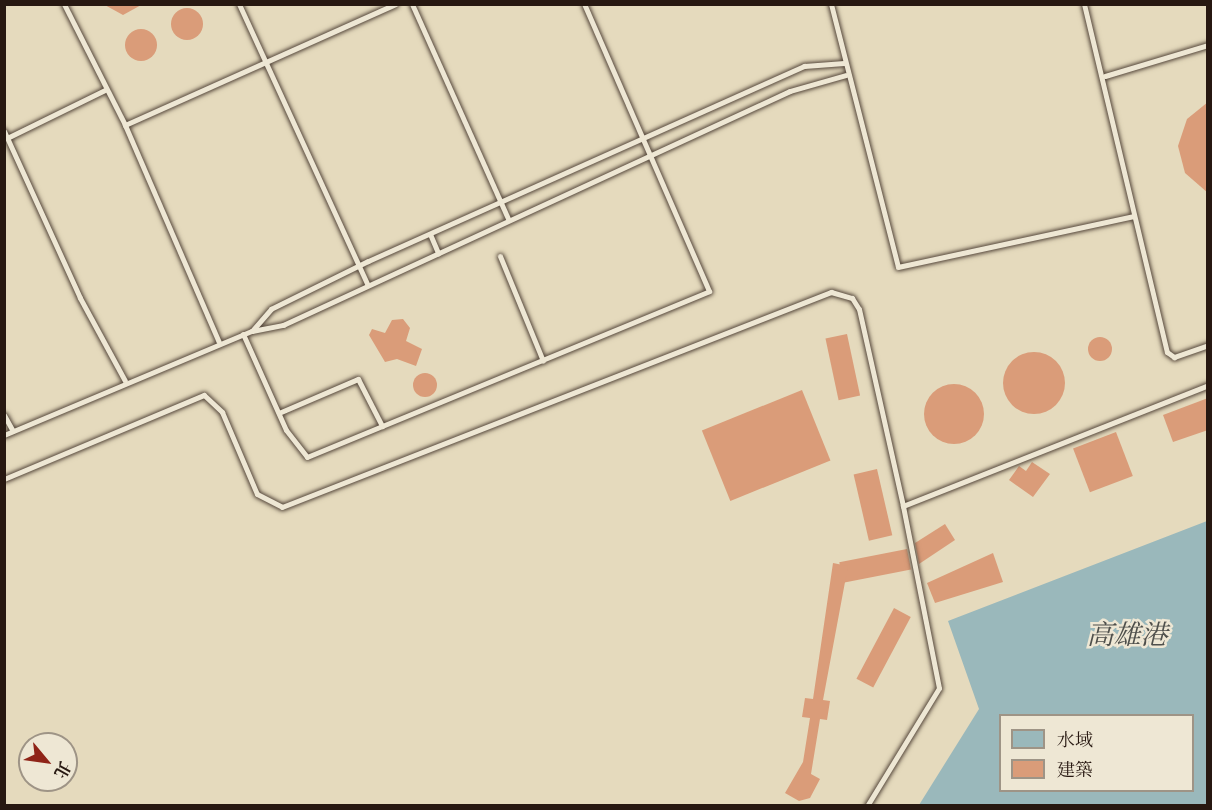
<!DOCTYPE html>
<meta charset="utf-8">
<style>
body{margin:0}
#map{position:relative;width:1212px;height:810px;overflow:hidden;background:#e5dabd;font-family:Cardo,"Noto Serif TC",serif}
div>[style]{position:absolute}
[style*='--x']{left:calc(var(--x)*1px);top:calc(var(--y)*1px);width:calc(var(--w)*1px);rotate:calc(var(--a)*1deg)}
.water>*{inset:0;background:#9ab8bb}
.building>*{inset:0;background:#da9c79;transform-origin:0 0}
.round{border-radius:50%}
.roads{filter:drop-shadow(0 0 2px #56483c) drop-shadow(0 0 2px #56483c)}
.service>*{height:5px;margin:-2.5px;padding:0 2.5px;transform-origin:2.5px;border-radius:2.5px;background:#eee7d4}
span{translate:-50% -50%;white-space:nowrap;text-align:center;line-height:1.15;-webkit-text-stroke:5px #eee7d4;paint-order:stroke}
.water-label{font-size:27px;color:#4f504c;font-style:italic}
.frame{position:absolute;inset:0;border:6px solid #271811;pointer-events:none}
.legend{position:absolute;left:999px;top:714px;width:195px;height:78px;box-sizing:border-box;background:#eee7d4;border:2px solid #9e9486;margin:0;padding:8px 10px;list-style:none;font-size:18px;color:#271811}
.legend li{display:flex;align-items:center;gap:12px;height:30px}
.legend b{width:30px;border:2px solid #9e9486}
.north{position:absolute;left:18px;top:732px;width:60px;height:60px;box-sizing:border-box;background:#eee7d4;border:2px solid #9e9486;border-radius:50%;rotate:119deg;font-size:16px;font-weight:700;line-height:24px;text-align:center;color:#271811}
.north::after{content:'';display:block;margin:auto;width:21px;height:27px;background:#8f2418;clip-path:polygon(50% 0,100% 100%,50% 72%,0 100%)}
</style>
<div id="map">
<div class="water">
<i style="clip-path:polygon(evenodd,1207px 521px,1207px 805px,919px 805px,979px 709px,948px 621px,1207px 521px,1000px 716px,1192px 716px,1192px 790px,1000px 790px,1000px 716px)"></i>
</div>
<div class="building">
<i style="clip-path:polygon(103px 4px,143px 4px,123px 15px)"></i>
<i class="round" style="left:171px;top:8px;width:32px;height:32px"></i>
<i class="round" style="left:125px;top:29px;width:32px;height:32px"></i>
<i style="clip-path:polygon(1208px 102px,1208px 193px,1185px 173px,1178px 146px,1187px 119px)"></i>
<i style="clip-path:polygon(403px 319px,410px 328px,406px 341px,422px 349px,416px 366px,397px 359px,385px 362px,369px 335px,372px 329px,385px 333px,392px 320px)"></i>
<i style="left:847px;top:334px;width:63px;height:22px;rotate:78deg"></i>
<i class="round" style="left:1088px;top:337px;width:24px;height:24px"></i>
<i class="round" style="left:1003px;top:352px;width:62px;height:62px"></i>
<i class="round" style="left:413px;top:373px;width:24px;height:24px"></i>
<i class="round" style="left:924px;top:384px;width:60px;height:60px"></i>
<i style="left:802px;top:390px;width:76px;height:108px;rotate:68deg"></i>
<i style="clip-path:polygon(1208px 398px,1208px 430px,1173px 442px,1163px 415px)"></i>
<i style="left:1116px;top:432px;width:47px;height:46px;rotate:69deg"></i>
<i style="clip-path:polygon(1032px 462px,1050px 474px,1033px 497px,1009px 480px,1019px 466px,1026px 471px)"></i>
<i style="left:877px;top:469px;width:68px;height:24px;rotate:77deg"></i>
<i style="clip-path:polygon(945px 524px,955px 540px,919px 564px,915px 543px)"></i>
<i style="left:907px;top:549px;width:21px;height:69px;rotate:79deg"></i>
<i style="clip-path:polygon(993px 553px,1003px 582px,935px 603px,927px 583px)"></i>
<i style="clip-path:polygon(833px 563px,848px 566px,823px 700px,830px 701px,827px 720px,820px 719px,811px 774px,820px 779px,810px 798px,799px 801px,785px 793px,803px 762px,810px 718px,802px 717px,805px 698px,813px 699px)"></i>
<i style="left:894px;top:608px;width:19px;height:80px;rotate:28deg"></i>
</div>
<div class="roads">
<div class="service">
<i style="--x:64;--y:4;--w:136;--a:63.2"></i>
<i style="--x:125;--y:125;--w:236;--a:66.6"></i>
<i style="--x:239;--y:4;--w:308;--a:65.4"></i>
<i style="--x:412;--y:4;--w:235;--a:65.9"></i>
<i style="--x:831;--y:4;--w:271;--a:75.7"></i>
<i style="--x:898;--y:267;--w:240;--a:-12.2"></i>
<i style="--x:1084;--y:4;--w:358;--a:76.6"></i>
<i style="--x:1167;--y:352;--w:9;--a:36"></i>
<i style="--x:1174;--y:357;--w:36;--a:-19"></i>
<i style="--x:844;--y:63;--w:40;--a:175.7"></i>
<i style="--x:804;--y:66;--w:478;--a:155.9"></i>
<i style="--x:368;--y:261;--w:108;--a:153.7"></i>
<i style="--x:271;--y:309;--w:29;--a:131"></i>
<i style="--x:252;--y:331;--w:32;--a:-11"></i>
<i style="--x:283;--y:325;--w:558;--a:-24.78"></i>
<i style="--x:790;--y:91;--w:58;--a:-15.9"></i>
<i style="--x:1105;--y:76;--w:108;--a:-16.8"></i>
<i style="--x:125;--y:125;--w:296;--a:-24.1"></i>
<i style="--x:4;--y:131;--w:183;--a:65.5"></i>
<i style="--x:80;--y:298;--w:94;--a:61.5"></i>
<i style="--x:7;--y:138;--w:109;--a:-26.1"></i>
<i style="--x:430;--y:234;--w:21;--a:67"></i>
<i style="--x:500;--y:256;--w:113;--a:67.7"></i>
<i style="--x:243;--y:334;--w:105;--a:65.9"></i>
<i style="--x:286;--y:430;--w:34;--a:52"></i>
<i style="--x:307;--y:457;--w:435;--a:-22.4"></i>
<i style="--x:709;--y:291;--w:313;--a:-113.5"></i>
<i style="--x:281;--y:412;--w:84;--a:-23.2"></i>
<i style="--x:358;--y:379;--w:53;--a:62.9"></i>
<i style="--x:4;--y:415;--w:18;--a:61"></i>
<i style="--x:4;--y:435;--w:269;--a:-22.8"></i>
<i style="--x:4;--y:479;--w:217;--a:-22.8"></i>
<i style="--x:204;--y:395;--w:25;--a:43"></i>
<i style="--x:222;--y:412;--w:89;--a:66.9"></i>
<i style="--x:257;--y:494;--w:28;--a:27"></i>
<i style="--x:282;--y:507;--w:590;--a:-21.39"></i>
<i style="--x:831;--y:292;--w:22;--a:16"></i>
<i style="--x:852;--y:298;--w:13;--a:58"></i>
<i style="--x:859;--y:309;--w:202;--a:77.4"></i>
<i style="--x:867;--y:806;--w:138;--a:-58.6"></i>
<i style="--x:939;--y:688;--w:186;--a:-101.2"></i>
<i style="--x:903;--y:506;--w:328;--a:-21.6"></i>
</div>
</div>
<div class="water-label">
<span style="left:1127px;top:636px">高雄港</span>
</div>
<div class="frame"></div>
<ul class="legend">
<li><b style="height:16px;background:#9ab8bb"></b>水域</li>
<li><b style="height:16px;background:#da9c79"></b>建築</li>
</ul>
<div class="north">北</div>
</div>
